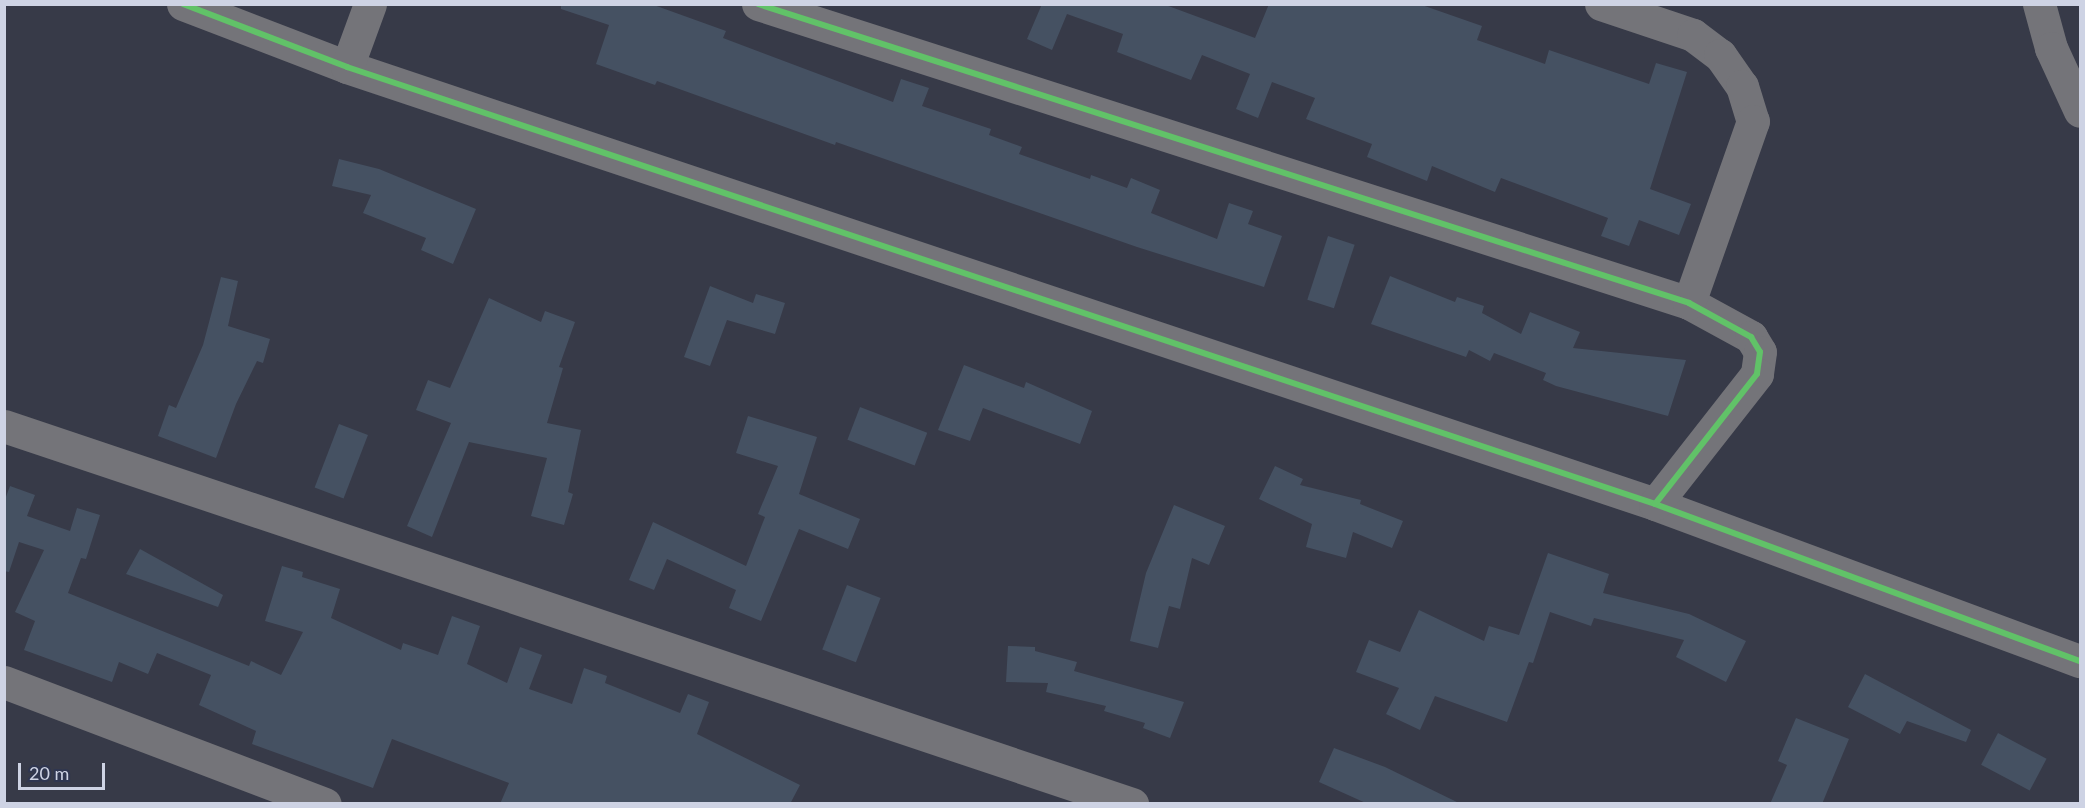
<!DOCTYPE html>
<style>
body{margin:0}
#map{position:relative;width:2085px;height:808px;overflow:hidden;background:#373a48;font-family:Lato,sans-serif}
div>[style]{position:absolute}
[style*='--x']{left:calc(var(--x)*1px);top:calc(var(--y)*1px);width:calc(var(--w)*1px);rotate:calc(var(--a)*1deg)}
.building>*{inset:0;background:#455162;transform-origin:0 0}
.minor>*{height:33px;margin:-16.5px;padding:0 16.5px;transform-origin:16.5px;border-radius:16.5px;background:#747479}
.cycleway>*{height:6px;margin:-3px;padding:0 3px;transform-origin:3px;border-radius:3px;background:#61c268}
span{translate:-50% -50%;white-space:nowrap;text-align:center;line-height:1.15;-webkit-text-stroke:6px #2f3650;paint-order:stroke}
.frame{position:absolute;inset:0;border:6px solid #ced3e4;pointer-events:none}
.scale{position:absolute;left:18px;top:763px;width:87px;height:27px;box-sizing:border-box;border:3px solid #ced3e4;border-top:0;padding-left:8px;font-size:18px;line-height:21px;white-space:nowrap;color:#ced3e4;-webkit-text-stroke:4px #2f3650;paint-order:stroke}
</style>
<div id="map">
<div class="building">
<i style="clip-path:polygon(561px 4px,651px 4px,726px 31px,723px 38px,893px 102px,901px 79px,929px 88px,922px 106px,991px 129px,989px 135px,1022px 147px,1019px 154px,1090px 179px,1091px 175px,1127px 188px,1131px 178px,1160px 190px,1151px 213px,1217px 239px,1229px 203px,1253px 211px,1248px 224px,1282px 236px,1264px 287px,1137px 247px,836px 142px,835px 145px,657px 81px,655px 85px,596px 64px,609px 25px,561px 9px)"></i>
<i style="clip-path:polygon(1042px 4px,1163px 4px,1255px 38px,1269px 4px,1419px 4px,1482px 26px,1477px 40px,1545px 64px,1549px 50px,1649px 84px,1656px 63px,1687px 72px,1650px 189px,1691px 204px,1679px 235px,1639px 220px,1629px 246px,1601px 236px,1608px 218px,1501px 178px,1495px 192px,1432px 166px,1427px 181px,1367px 157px,1372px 144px,1306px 119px,1315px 98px,1272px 82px,1258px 118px,1236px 109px,1250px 74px,1202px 55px,1191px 80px,1117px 52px,1123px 34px,1067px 14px,1052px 50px,1027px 39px)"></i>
<i style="clip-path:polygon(339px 159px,379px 169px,476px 209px,453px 264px,421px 250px,426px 238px,363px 213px,371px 195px,332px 186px)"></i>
<i style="left:1328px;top:236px;width:28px;height:67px;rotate:18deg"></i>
<i style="clip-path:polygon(1390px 276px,1455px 302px,1457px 297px,1484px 306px,1482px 313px,1521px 334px,1530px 312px,1580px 332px,1573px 348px,1686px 360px,1668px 416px,1556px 386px,1543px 380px,1546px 373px,1494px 353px,1490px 361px,1469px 350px,1466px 357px,1371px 324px)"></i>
<i style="clip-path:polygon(221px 277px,238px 281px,228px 326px,270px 339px,263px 363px,257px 361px,236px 404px,216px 458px,158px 436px,169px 405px,176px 408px,203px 345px)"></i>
<i style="clip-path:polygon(710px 286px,753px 303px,756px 294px,785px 303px,775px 334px,727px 320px,710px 366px,684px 357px)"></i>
<i style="clip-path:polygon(489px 298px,541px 322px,545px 311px,575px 322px,559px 367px,563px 368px,547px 423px,581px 430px,568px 492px,573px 494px,564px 525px,531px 516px,547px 458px,469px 442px,432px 537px,407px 526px,451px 423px,416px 410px,428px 380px,450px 388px)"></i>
<i style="clip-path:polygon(964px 365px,1024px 388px,1026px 382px,1092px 411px,1080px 444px,983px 408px,970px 441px,938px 430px)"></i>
<i style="left:860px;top:407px;width:72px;height:35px;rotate:21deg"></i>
<i style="clip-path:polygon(748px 416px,817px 437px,799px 494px,860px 519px,848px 549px,799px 529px,761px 621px,729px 608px,736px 590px,667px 559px,654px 590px,629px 580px,653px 522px,746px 566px,765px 517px,758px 514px,778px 466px,736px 453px)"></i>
<i style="left:339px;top:424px;width:31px;height:68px;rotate:21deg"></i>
<i style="clip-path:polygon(1275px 466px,1303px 479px,1300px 485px,1361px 500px,1360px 504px,1403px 521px,1392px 548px,1353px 532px,1346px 558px,1306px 547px,1312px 524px,1259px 499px)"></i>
<i style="clip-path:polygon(10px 486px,35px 495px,27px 516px,70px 531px,77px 508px,100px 515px,86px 559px,81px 558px,68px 593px,249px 666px,251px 661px,281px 675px,303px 632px,265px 621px,282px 566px,303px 572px,302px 577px,340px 589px,331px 618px,401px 650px,403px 643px,438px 655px,452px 616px,480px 626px,467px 664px,507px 683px,520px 647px,542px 655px,529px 689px,572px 704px,584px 668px,607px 676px,605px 683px,680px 713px,688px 694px,709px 702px,697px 734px,800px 785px,790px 804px,500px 804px,509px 783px,392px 739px,373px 788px,252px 744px,256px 731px,199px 705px,211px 675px,157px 653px,148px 674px,119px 662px,112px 682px,24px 650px,35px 621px,15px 612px,44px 550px,19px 542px,9px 572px,4px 571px,4px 502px)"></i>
<i style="clip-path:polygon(1174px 505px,1225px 526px,1209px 565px,1192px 558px,1180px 609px,1169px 606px,1158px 648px,1130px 641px,1146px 573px)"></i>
<i style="clip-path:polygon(140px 549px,223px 595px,218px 607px,126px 574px)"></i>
<i style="clip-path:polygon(1548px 553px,1609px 574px,1603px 593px,1689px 614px,1746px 641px,1726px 682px,1676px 657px,1684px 640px,1594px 618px,1591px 626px,1550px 612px,1533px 663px,1529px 662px,1507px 722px,1435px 696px,1420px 730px,1386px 714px,1399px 688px,1356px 672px,1369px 640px,1400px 652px,1419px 610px,1484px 641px,1489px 626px,1519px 635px)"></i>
<i style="left:847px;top:585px;width:36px;height:69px;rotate:21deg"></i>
<i style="clip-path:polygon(1008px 646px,1035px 647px,1035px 651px,1077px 662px,1074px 671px,1184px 702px,1170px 738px,1143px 728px,1145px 723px,1104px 711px,1106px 706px,1046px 692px,1048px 683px,1006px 682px)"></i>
<i style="clip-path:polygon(1865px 674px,1971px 730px,1966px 742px,1907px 721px,1900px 734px,1848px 707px)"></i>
<i style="clip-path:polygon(1796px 718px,1849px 739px,1822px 804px,1770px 804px,1787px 765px,1778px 761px)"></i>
<i style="left:1998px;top:733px;width:55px;height:36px;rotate:28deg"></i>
<i style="clip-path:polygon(1334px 748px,1385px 767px,1461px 804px,1368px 804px,1319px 782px)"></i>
</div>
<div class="minor">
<i style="--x:183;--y:4;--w:176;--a:21"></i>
<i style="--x:347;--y:67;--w:1379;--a:18.47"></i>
<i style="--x:1655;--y:504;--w:453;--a:20.3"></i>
<i style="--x:758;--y:4;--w:978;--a:17.8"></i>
<i style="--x:1689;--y:303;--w:71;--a:28.7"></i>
<i style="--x:1751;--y:337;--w:17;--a:59"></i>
<i style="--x:1760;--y:352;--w:22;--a:98"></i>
<i style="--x:1757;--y:374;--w:165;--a:128.1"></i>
<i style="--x:1601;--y:4;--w:97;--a:18.6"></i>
<i style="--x:1693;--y:35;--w:34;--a:37"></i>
<i style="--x:1720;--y:55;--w:38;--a:55"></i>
<i style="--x:1742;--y:86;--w:37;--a:73"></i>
<i style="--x:1753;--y:121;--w:193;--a:109.4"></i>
<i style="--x:2039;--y:4;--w:46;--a:74.7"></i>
<i style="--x:2051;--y:48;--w:69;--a:65.3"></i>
<i style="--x:347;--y:67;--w:67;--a:-69.9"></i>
<i style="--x:4;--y:426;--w:1190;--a:18.53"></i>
<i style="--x:4;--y:682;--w:343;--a:20.8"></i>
</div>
<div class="cycleway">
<i style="--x:183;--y:4;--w:176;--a:21"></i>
<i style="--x:347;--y:67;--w:1379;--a:18.47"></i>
<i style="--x:1655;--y:504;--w:453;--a:20.3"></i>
<i style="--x:758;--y:4;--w:978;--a:17.8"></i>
<i style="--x:1689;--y:303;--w:71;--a:28.7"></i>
<i style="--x:1751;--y:337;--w:17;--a:59"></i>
<i style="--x:1760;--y:352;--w:22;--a:98"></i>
<i style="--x:1757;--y:374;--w:165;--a:128.1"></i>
</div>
<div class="frame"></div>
<div class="scale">20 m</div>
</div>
